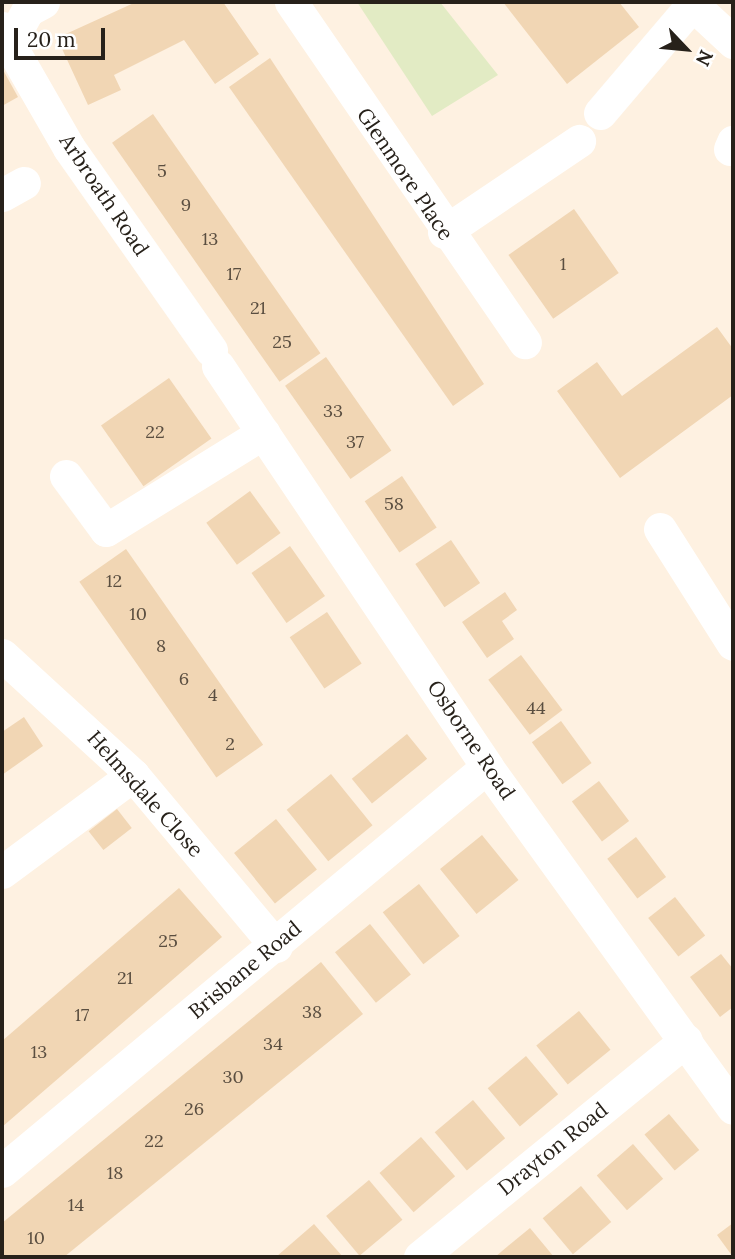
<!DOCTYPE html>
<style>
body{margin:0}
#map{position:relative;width:735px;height:1259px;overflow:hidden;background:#fef1e1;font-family:Lora,serif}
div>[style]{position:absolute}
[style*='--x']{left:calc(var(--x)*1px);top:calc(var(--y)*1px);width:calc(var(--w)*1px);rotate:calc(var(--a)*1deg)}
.green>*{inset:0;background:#e2ebc4}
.building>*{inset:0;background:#f1d6b4;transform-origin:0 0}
.minor>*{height:33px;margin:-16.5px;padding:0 16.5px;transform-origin:16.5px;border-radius:16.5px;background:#fff}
span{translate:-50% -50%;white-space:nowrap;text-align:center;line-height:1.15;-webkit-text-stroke:6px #fff;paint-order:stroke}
.number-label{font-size:18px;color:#5a4e40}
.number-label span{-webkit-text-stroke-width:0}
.street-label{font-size:21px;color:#27211a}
.frame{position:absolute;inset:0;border:4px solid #27211a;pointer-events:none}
.north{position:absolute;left:651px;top:14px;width:70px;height:70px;-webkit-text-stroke:5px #fff;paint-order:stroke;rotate:116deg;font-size:19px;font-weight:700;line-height:28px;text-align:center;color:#27211a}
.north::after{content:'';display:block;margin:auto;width:24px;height:32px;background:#27211a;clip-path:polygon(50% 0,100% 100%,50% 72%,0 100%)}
.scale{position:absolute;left:14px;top:28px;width:91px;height:32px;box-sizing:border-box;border:4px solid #27211a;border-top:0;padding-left:9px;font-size:21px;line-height:24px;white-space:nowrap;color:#27211a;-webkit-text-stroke:5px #fff;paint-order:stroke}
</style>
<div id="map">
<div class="green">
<i style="clip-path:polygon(357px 2px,440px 2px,498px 75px,432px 116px)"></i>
</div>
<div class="building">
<i style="clip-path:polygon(136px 2px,223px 2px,259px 54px,215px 84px,184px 40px,114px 75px,121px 90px,88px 105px,57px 38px)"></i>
<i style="clip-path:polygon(503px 2px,619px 2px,639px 27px,567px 84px)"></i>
<i style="clip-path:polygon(270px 58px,484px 384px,453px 406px,229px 87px)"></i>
<i style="clip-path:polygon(2px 68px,18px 97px,2px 106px)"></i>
<i style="left:153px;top:114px;width:292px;height:50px;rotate:55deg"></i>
<i style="left:574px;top:209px;width:78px;height:80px;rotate:55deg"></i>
<i style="clip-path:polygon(717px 327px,733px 349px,733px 395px,620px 478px,557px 391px,597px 362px,622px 396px)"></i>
<i style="left:326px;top:357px;width:114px;height:50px;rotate:55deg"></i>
<i style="left:169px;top:378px;width:74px;height:83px;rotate:55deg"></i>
<i style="left:402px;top:476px;width:62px;height:45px;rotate:56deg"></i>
<i style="left:250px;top:491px;width:52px;height:54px;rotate:54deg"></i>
<i style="left:451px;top:540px;width:52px;height:43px;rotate:56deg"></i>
<i style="left:290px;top:546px;width:61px;height:47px;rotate:55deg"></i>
<i style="left:126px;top:549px;width:239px;height:57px;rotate:55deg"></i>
<i style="clip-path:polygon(505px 592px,517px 610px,502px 621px,514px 639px,487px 658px,462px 622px)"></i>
<i style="left:327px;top:612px;width:62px;height:45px;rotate:56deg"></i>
<i style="left:521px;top:655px;width:69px;height:41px;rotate:53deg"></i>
<i style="clip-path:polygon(24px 717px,43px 746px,2px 775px,2px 732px)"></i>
<i style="left:561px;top:721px;width:52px;height:36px;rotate:54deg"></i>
<i style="left:407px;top:734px;width:32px;height:71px;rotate:51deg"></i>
<i style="left:331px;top:774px;width:66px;height:57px;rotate:51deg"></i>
<i style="left:599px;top:781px;width:50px;height:34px;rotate:53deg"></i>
<i style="left:117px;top:809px;width:24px;height:36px;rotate:52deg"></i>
<i style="left:276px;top:819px;width:65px;height:54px;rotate:51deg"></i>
<i style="left:482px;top:835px;width:58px;height:54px;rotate:51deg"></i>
<i style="left:636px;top:837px;width:50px;height:36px;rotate:53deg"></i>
<i style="left:419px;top:884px;width:66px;height:46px;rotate:52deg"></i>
<i style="clip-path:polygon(179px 888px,222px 937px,2px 1127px,2px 1041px)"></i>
<i style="left:675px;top:897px;width:49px;height:34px;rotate:52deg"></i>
<i style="left:370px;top:924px;width:65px;height:45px;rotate:51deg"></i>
<i style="clip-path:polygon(721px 954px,733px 969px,733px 1007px,720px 1017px,690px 977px)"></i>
<i style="clip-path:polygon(321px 962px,363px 1014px,64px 1257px,2px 1257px,2px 1223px)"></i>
<i style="left:579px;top:1011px;width:50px;height:55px;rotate:51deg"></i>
<i style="left:526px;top:1056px;width:50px;height:50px;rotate:50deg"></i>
<i style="left:473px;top:1100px;width:50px;height:50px;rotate:50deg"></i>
<i style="left:669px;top:1114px;width:47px;height:32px;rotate:50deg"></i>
<i style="left:421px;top:1137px;width:52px;height:55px;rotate:49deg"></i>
<i style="left:633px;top:1144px;width:46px;height:48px;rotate:49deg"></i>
<i style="left:369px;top:1180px;width:52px;height:56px;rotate:50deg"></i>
<i style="left:581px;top:1186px;width:47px;height:50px;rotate:50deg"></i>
<i style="clip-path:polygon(733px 1223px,733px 1257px,717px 1235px)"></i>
<i style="clip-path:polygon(314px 1224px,343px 1257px,278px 1257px,277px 1256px)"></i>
<i style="clip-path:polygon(530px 1228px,554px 1257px,495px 1257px,508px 1246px)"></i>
</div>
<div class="minor">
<i style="--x:291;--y:2;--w:413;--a:55.5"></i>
<i style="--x:690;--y:2;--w:59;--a:42.9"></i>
<i style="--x:2;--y:28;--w:14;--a:21"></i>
<i style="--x:15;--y:33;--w:26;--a:-61"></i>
<i style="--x:28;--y:10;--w:17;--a:-28"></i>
<i style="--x:15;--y:33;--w:21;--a:90"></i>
<i style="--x:15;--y:54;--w:108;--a:60.1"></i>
<i style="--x:69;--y:148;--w:247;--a:54.9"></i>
<i style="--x:600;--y:113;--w:142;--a:-49.6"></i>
<i style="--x:730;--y:149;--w:8;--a:-67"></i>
<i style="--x:2;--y:195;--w:25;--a:-29"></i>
<i style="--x:444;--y:232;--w:163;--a:-34"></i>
<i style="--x:218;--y:366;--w:483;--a:56.1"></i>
<i style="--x:487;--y:767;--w:420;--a:54.2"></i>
<i style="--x:66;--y:476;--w:67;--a:53.5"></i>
<i style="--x:106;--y:530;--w:185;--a:-31.7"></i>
<i style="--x:660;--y:529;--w:136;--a:57.6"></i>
<i style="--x:2;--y:655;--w:178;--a:42.5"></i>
<i style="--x:133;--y:775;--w:223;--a:50.1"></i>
<i style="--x:2;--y:872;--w:163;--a:-36.5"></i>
<i style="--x:2;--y:1171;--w:631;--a:-39.79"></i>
<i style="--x:420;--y:1257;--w:343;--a:-39.2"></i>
</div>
<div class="number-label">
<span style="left:162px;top:171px">5</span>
<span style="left:186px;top:205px">9</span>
<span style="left:210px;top:239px">13</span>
<span style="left:563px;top:264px">1</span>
<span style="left:234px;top:274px">17</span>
<span style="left:258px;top:308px">21</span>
<span style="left:282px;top:342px">25</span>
<span style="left:333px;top:411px">33</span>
<span style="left:155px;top:432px">22</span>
<span style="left:355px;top:442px">37</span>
<span style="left:394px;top:504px">58</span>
<span style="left:114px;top:581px">12</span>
<span style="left:138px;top:614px">10</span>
<span style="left:161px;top:646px">8</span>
<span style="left:184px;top:679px">6</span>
<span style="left:213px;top:695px">4</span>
<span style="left:536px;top:708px">44</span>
<span style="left:230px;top:744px">2</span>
<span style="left:168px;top:941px">25</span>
<span style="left:125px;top:978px">21</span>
<span style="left:312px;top:1012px">38</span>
<span style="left:82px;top:1015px">17</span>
<span style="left:273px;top:1044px">34</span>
<span style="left:39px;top:1052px">13</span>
<span style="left:233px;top:1077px">30</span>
<span style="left:194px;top:1109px">26</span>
<span style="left:154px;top:1141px">22</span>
<span style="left:115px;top:1173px">18</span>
<span style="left:76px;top:1205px">14</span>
<span style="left:36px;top:1238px">10</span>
</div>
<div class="street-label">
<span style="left:405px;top:174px;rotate:56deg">Glenmore Place</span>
<span style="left:104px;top:195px;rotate:56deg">Arbroath Road</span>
<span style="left:471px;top:740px;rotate:56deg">Osborne Road</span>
<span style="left:145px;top:794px;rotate:48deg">Helmsdale Close</span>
<span style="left:245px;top:970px;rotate:-40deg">Brisbane Road</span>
<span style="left:553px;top:1149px;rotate:-39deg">Drayton Road</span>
</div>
<div class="frame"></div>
<div class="north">N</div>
<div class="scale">20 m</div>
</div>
